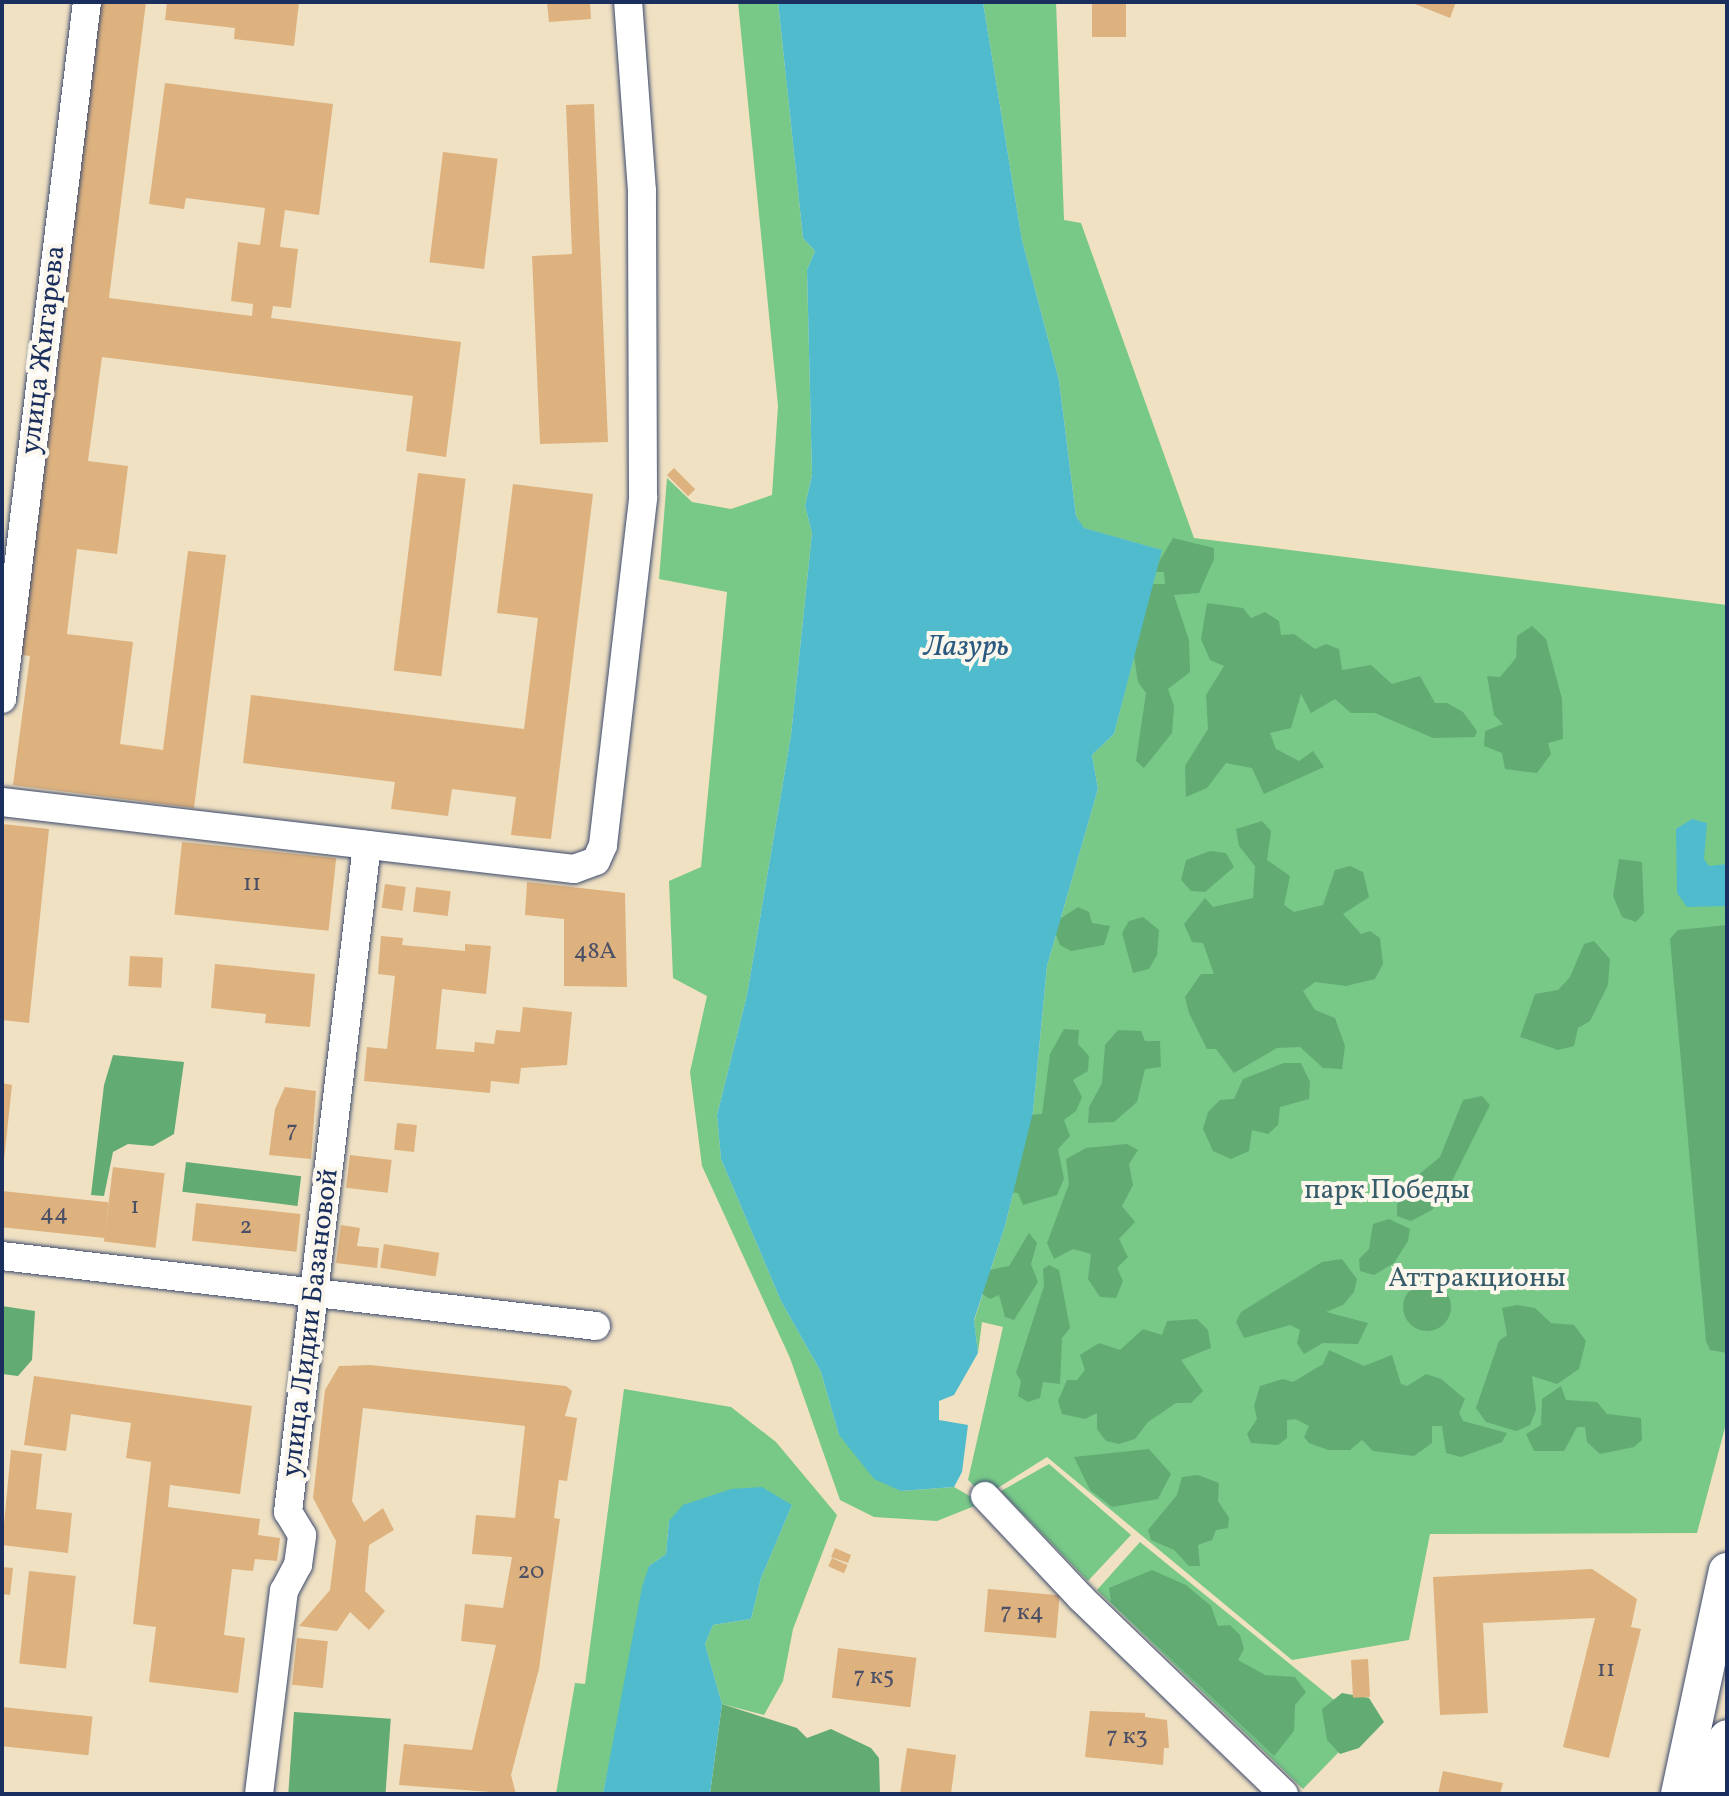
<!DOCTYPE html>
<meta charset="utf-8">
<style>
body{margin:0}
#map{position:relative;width:1729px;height:1796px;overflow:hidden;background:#f0e1c3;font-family:Vollkorn,serif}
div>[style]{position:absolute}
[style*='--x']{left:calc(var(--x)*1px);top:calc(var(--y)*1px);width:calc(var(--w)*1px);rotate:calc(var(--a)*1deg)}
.green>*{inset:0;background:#78c888}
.forest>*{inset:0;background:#62ac74;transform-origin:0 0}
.round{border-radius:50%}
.water>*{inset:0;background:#50bbcc}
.building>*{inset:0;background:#ddb27f;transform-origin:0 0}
.roads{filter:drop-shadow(0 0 2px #3b4a6d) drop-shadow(0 0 2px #3b4a6d)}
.minor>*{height:28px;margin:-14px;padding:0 14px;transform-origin:14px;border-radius:14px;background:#fff}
.major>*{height:36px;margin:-18px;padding:0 18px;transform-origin:18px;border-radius:18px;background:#fff}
span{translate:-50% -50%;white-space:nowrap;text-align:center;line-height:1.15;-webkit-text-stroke:8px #fbf7ec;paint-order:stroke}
.number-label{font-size:24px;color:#4c5066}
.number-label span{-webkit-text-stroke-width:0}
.street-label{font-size:28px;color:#1b2f5e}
.park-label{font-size:28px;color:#375d6b}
.water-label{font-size:30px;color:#2b597f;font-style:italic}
.frame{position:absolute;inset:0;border:4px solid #1b2f5e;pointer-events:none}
</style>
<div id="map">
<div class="green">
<i style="clip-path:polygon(738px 2px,778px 2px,803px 238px,815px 251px,807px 270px,812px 475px,805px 506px,812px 533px,791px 735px,747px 995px,717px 1115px,721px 1159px,781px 1301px,821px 1372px,839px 1435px,901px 1491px,954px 1487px,982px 1503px,937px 1521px,874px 1517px,840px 1500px,790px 1358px,702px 1166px,690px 1072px,707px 996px,673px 978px,669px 881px,701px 867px,727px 592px,659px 579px,667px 478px,692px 502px,731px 509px,772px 495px,778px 406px)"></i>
<i style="clip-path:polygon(983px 2px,1056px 2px,1064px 220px,1081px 223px,1194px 538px,1727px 605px,1727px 1420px,1697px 1533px,1430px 1534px,1409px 1640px,1292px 1660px,1047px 1457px,985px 1496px,968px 1480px,1003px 1327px,982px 1322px,978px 1353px,974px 1321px,1005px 1226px,1033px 1112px,1047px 966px,1098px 789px,1092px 755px,1114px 734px,1161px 550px,1083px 528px,1076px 516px,1059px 380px,1022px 240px)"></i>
<i style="clip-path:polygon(624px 1389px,731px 1407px,776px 1442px,837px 1515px,793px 1629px,783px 1681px,764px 1715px,722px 1704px,705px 1644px,713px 1625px,751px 1619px,761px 1578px,792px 1505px,669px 1521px,666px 1554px,649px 1566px,603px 1794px,556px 1794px,575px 1683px,585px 1684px)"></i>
<i style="clip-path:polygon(1049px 1464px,1131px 1535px,1088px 1581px,1001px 1491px)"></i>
<i style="clip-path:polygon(1140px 1542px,1365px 1725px,1303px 1789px,1097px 1590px)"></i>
</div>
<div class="forest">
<i style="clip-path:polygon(1173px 538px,1214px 548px,1214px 559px,1199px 593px,1174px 595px,1189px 640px,1190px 672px,1168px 689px,1174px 706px,1172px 733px,1144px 768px,1136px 761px,1146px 693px,1138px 682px,1132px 643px,1149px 584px,1165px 584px,1164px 572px,1153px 572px)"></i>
<i style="clip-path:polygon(1207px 603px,1243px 608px,1251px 618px,1265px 612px,1279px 621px,1281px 635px,1294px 634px,1315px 649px,1326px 644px,1339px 649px,1342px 670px,1371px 665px,1392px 684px,1420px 676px,1435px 703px,1447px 703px,1463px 712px,1477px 731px,1475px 737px,1433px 738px,1375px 713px,1351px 713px,1335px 699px,1311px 713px,1301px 694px,1291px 728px,1270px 733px,1276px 749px,1299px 761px,1313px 751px,1324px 767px,1264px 794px,1252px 768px,1226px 763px,1207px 788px,1186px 797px,1185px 766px,1208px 729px,1206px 695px,1224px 666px,1210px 660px,1201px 639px)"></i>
<i style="clip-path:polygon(1532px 626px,1546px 639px,1562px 699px,1563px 739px,1548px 743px,1551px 754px,1537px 773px,1505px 769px,1502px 753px,1484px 746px,1485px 731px,1503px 724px,1494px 715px,1487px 676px,1500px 677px,1516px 658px,1517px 636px)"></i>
<i style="clip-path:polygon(1262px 821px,1271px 831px,1267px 860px,1290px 876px,1284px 905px,1294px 912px,1323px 905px,1335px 870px,1350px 866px,1363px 872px,1369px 897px,1343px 914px,1361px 934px,1370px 931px,1380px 938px,1383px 964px,1375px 979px,1346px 986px,1315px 982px,1303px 991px,1315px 1010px,1335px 1018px,1345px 1046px,1342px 1069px,1323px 1068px,1300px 1047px,1277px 1048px,1234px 1073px,1216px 1049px,1207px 1049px,1189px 1013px,1185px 997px,1201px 974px,1214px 974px,1203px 943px,1192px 942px,1184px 924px,1205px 898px,1213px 907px,1253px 898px,1255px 866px,1239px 846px,1236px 829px)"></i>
<i style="clip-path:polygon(1210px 851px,1226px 853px,1234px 867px,1205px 892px,1191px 891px,1181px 880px,1186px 860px)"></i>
<i style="clip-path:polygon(1619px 859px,1642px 862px,1644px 913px,1636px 922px,1622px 917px,1613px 896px)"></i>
<i style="clip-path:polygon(1078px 907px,1089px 912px,1092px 923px,1110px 926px,1104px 945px,1071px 951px,1060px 945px,1052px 924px)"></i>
<i style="clip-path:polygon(1143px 917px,1159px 930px,1157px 955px,1149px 969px,1133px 973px,1122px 933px,1129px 921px)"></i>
<i style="clip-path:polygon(1727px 925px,1727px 1353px,1710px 1350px,1706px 1341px,1670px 939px,1678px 930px)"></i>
<i style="clip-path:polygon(1594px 941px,1610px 959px,1608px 985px,1590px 1021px,1578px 1028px,1574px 1046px,1558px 1050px,1520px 1037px,1535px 994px,1558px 990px,1570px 977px,1584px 944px)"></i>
<i style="clip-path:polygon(1064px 1029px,1079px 1030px,1078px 1044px,1089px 1056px,1088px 1071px,1073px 1080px,1082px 1097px,1076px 1111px,1064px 1120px,1070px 1136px,1058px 1149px,1064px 1179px,1057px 1195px,1023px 1205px,1018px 1193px,1005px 1192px,1025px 1115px,1042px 1114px,1050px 1054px)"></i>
<i style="clip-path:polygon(1118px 1030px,1141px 1031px,1145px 1041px,1160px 1041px,1161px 1067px,1145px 1069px,1137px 1102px,1114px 1122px,1088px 1123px,1089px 1107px,1102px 1083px,1105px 1045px)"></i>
<i style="clip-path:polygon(113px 1055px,184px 1062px,174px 1134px,153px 1146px,128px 1144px,113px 1152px,104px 1196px,91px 1195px,104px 1085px)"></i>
<i style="clip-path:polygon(1284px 1063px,1301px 1063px,1310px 1082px,1309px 1099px,1280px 1107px,1278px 1125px,1268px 1134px,1252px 1130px,1249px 1151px,1231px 1159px,1213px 1151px,1203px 1129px,1208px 1112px,1220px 1100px,1234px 1099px,1243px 1079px)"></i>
<i style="clip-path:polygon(1482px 1096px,1490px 1105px,1448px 1189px,1432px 1210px,1411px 1221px,1397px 1216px,1397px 1204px,1414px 1187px,1418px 1175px,1440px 1157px,1463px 1100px)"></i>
<i style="clip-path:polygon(1127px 1144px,1138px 1150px,1129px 1164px,1133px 1185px,1122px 1206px,1135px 1222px,1119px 1239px,1128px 1257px,1117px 1268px,1123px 1281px,1116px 1298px,1100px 1297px,1088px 1279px,1091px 1254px,1073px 1249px,1054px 1259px,1047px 1243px,1069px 1184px,1066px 1159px,1086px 1148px)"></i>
<i style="left:186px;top:1162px;width:116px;height:30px;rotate:7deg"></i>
<i style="clip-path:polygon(1389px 1219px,1410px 1229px,1408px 1241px,1394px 1263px,1374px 1275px,1360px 1271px,1359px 1259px,1369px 1249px,1373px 1224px)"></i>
<i style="clip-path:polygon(1029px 1233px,1037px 1243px,1031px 1264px,1038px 1282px,1014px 1320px,1005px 1317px,999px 1295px,990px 1299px,979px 1292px,984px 1271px,1009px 1266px)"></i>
<i style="clip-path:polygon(1342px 1259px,1357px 1279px,1354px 1292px,1343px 1305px,1326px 1312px,1368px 1323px,1358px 1344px,1323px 1343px,1304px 1354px,1297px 1343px,1300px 1330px,1290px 1325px,1244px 1338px,1236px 1322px,1241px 1312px,1322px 1262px)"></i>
<i style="clip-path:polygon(1049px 1265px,1059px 1270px,1070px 1328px,1062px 1338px,1060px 1384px,1043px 1382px,1040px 1398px,1028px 1402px,1018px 1396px,1021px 1381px,1016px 1373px,1044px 1286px,1043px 1269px)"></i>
<i class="round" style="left:1403px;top:1283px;width:48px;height:48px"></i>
<i style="clip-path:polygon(1517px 1305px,1535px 1308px,1551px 1323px,1574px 1325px,1586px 1341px,1579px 1369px,1557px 1384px,1532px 1376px,1536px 1410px,1530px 1425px,1516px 1431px,1486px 1422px,1476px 1408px,1499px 1341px,1507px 1335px,1502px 1308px)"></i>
<i style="clip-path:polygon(2px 1306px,35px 1311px,32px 1360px,18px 1376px,2px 1374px)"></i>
<i style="clip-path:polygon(1197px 1319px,1208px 1330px,1211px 1348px,1181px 1360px,1203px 1391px,1191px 1403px,1176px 1403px,1148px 1422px,1135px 1439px,1119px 1444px,1106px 1441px,1097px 1429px,1097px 1413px,1085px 1419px,1062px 1414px,1058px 1401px,1067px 1380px,1077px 1380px,1085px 1370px,1080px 1355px,1099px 1343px,1120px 1350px,1143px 1329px,1162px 1335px,1167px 1321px)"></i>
<i style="clip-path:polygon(1329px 1350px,1364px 1366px,1392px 1355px,1401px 1384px,1407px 1386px,1426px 1374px,1441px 1379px,1465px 1399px,1459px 1413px,1463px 1421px,1507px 1433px,1502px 1442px,1461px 1457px,1446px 1453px,1442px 1426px,1432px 1426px,1432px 1443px,1414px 1456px,1373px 1451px,1362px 1440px,1350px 1450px,1328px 1450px,1309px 1443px,1304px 1437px,1309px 1426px,1295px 1419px,1287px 1420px,1287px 1438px,1278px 1445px,1251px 1443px,1247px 1434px,1257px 1419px,1254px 1406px,1260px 1386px,1283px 1379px,1293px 1382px,1323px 1364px)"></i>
<i style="clip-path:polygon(1561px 1386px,1566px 1400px,1597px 1402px,1607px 1414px,1641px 1418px,1642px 1440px,1634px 1447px,1600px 1454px,1587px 1442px,1585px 1427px,1577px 1427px,1564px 1451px,1534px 1451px,1526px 1434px,1541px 1425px,1542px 1399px)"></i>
<i style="clip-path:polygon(1149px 1449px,1171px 1474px,1158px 1499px,1112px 1507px,1090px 1490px,1074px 1457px)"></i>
<i style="clip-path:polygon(1198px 1475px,1219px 1483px,1218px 1501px,1229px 1518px,1228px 1528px,1216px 1530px,1212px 1540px,1198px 1545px,1200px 1566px,1189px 1566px,1174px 1550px,1151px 1540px,1148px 1530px,1177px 1495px,1182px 1477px)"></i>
<i style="clip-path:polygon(1152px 1570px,1186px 1585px,1211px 1606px,1218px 1626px,1230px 1625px,1240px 1635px,1244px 1649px,1238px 1660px,1265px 1675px,1295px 1677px,1306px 1692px,1295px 1705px,1294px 1731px,1274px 1756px,1111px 1602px,1109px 1588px)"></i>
<i style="clip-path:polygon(1342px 1693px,1369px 1698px,1384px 1722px,1359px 1748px,1340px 1754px,1327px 1740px,1322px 1709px)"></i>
<i style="clip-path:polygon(722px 1704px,797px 1728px,807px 1738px,831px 1729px,871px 1748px,879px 1758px,880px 1794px,710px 1794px)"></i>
<i style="left:294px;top:1712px;width:97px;height:82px;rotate:4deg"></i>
</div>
<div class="water">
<i style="clip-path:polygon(778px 2px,983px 2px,1022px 240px,1059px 380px,1076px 516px,1084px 528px,1162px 550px,1114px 734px,1092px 755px,1098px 789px,1047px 966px,1033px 1112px,1005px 1226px,974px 1320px,978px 1353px,954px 1395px,939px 1401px,939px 1420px,968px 1425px,962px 1472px,954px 1487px,901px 1491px,874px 1479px,839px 1435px,821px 1372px,781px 1301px,721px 1159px,717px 1115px,747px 995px,791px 735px,812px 533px,805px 506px,812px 475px,807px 270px,815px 251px,803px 238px)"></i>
<i style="clip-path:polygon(1692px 819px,1707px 823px,1704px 859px,1709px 866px,1727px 864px,1727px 906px,1687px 907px,1677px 893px,1676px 829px)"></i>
<i style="clip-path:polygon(762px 1487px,792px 1505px,761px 1578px,751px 1619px,713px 1625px,705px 1644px,722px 1704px,710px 1794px,603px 1794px,642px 1587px,649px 1566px,666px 1554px,669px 1521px,683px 1505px,731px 1489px)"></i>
</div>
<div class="building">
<i style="clip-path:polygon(96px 2px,146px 2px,109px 298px,252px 316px,253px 304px,231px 301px,238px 242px,260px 245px,265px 208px,186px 198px,184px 209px,149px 204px,165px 83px,333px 104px,319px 215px,285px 210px,280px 247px,298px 249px,291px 308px,273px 306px,271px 318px,461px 342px,446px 457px,406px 451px,413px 396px,102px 357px,88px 461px,128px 466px,117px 554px,77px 549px,67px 634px,133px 642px,120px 744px,163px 750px,188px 551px,226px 555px,194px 808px,13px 785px,30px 656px,14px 654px)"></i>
<i style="clip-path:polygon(167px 2px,299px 2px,294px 46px,234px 39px,235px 28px,165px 20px)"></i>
<i style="clip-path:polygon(547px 2px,590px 2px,591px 19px,549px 22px)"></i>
<i style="left:1092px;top:2px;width:34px;height:35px"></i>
<i style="clip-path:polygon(1410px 2px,1456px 2px,1450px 18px)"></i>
<i style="clip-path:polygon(594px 104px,608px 442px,540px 444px,532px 256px,572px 254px,566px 105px)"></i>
<i style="left:443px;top:152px;width:55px;height:111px;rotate:7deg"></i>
<i style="left:674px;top:468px;width:30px;height:10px;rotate:45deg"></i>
<i style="left:418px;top:473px;width:48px;height:199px;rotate:7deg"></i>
<i style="clip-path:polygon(513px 484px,593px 494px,551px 839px,511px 835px,516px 797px,452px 789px,448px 816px,391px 809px,395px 782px,243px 763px,251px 695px,524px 729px,538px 618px,497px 613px)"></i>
<i style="clip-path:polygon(2px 824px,49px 829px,29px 1023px,2px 1020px)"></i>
<i style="left:182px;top:842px;width:155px;height:73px;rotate:6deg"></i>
<i style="clip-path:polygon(527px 882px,625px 893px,627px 987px,564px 986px,564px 919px,525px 915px)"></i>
<i style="left:385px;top:884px;width:21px;height:24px;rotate:8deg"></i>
<i style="left:416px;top:887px;width:35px;height:25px;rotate:7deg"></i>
<i style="clip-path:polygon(381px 936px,403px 938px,402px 945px,465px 951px,465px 944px,491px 946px,486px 994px,442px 989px,436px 1049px,474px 1052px,475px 1042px,494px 1044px,496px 1030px,520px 1032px,523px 1007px,572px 1012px,567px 1065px,521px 1068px,519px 1084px,491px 1081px,490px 1093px,364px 1081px,367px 1047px,387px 1049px,395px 976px,378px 974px)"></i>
<i style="left:130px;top:956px;width:33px;height:30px;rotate:3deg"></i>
<i style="clip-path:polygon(215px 964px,315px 974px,310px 1027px,265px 1023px,266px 1014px,211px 1008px)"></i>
<i style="clip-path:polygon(2px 1083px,12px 1085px,4px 1160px,2px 1160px)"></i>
<i style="clip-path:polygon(285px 1087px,316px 1091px,311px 1159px,269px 1155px,275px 1109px)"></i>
<i style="left:397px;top:1123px;width:20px;height:27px;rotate:6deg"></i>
<i style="left:350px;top:1155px;width:42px;height:33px;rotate:7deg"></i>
<i style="left:113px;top:1167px;width:52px;height:75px;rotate:7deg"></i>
<i style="left:2px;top:1191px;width:107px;height:36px;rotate:6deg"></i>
<i style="left:196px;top:1203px;width:105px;height:38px;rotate:6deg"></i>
<i style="clip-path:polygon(341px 1225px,360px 1228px,357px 1246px,379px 1248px,377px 1268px,336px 1263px)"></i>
<i style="left:384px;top:1244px;width:56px;height:24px;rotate:9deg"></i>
<i style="clip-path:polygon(370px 1365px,566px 1386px,572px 1391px,565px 1416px,577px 1418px,567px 1481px,559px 1480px,554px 1518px,560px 1519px,539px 1669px,511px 1775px,516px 1794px,399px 1785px,404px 1744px,472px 1750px,496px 1645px,461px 1641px,465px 1604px,503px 1608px,512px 1557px,472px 1554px,476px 1515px,515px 1518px,525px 1426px,363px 1408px,352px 1501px,364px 1522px,383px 1508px,394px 1530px,369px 1545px,365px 1591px,385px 1611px,369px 1630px,350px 1612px,337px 1631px,299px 1626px,330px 1590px,336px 1541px,313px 1498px,325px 1390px,339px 1366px)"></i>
<i style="clip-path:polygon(34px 1376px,252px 1406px,240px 1494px,170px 1485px,168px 1507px,260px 1519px,258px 1535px,280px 1538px,277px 1561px,255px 1559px,253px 1571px,232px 1569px,224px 1635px,245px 1638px,238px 1693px,149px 1682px,156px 1627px,133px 1624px,151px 1462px,126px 1458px,131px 1423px,71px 1414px,66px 1451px,24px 1445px)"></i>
<i style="clip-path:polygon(11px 1450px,42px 1454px,36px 1509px,72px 1513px,68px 1553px,2px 1545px)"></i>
<i style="clip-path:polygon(835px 1548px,851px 1555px,848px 1563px,831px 1557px)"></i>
<i style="left:832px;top:1558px;width:17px;height:9px;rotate:24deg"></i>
<i style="clip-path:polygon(2px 1567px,13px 1568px,10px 1595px,2px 1594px)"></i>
<i style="clip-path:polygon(1592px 1569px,1637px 1599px,1631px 1627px,1641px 1629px,1609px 1758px,1563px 1747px,1595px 1618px,1483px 1623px,1488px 1713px,1440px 1715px,1433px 1577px)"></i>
<i style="left:29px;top:1571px;width:47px;height:93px;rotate:6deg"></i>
<i style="left:988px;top:1589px;width:72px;height:43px;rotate:5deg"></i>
<i style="left:297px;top:1638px;width:31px;height:47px;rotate:6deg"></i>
<i style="left:838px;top:1648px;width:79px;height:50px;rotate:7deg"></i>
<i style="left:1368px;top:1659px;width:38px;height:17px;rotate:87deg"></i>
<i style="left:2px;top:1707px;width:91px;height:39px;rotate:6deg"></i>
<i style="clip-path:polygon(1090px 1711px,1145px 1713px,1145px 1717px,1167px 1720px,1169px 1748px,1164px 1748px,1163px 1765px,1085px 1757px)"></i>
<i style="clip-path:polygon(907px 1748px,956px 1755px,951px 1794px,900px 1794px)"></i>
<i style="clip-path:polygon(1443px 1771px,1503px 1783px,1500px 1794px,1438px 1794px)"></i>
</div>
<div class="roads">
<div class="minor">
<i style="--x:2;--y:699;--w:702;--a:-83.05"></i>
<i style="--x:2;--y:802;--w:576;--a:6.68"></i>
<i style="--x:574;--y:869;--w:23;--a:-20"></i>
<i style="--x:596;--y:861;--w:17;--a:-66"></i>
<i style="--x:603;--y:845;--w:349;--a:-83.4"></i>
<i style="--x:643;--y:498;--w:307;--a:-90.2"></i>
<i style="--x:642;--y:191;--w:190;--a:-94.2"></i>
<i style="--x:2;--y:1256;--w:598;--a:6.72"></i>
<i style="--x:985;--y:1496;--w:140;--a:46.7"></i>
<i style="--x:1081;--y:1598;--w:282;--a:44"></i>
<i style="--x:259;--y:1794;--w:205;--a:-83"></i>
<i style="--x:284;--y:1591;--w:30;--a:-62"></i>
<i style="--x:298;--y:1565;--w:30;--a:-82"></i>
<i style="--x:302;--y:1535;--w:27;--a:-121"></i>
<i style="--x:288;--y:1512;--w:672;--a:-83.25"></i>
</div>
<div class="major">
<i style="--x:1679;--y:1794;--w:228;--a:-77.9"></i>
<i style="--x:1715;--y:1794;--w:57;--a:-77.9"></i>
</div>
</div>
<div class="number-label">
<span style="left:252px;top:885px">11</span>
<span style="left:595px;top:953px">48А</span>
<span style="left:292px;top:1132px">7</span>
<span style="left:135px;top:1208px">1</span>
<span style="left:54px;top:1215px">44</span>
<span style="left:246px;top:1228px">2</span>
<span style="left:531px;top:1573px">20</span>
<span style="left:1022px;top:1614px">7 к4</span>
<span style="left:1606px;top:1671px">11</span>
<span style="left:874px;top:1678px">7 к5</span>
<span style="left:1127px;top:1738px">7 к3</span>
</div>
<div class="street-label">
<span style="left:44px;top:350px;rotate:-83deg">улица Жигарева</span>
<span style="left:311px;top:1323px;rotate:-83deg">улица Лидии Базановой</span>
</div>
<div class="park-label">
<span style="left:1387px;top:1191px">парк Победы</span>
<span style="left:1477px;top:1279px">Аттракционы</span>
</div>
<div class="water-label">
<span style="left:966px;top:647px">Лазурь</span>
</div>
<div class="frame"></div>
</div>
